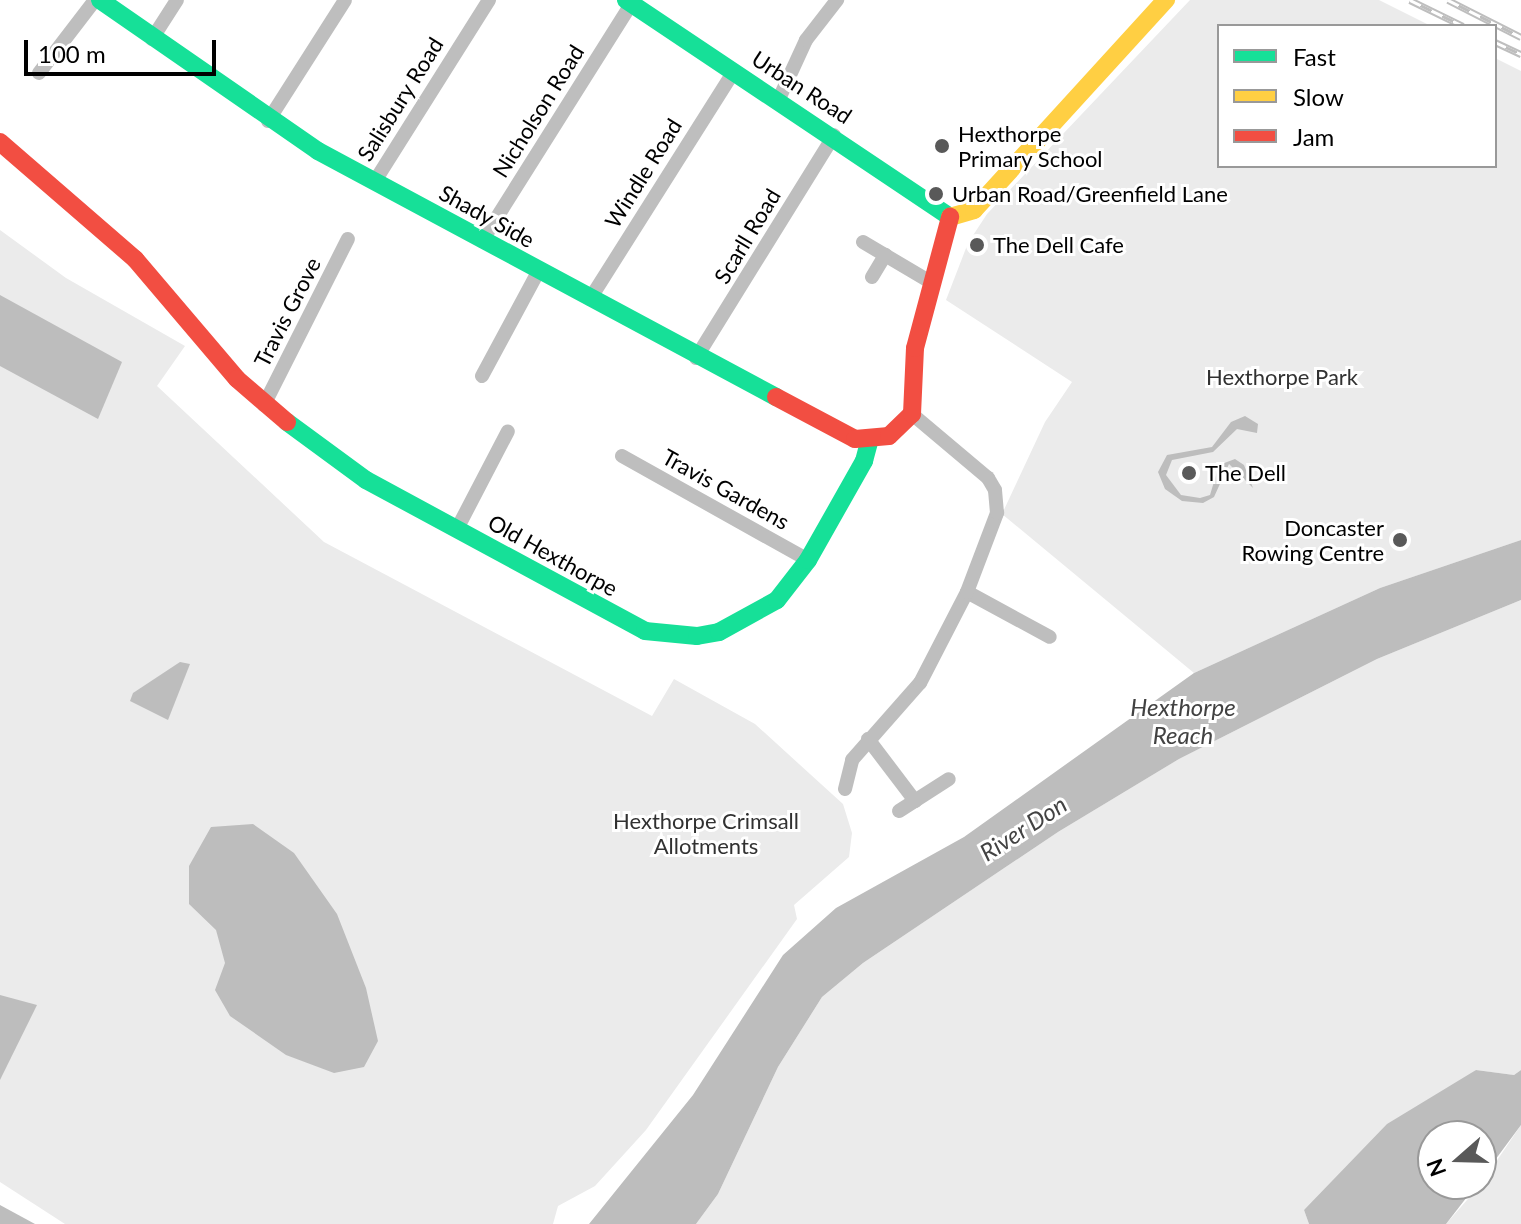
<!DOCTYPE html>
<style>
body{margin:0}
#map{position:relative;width:1521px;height:1224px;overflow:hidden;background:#fff;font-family:Lato,sans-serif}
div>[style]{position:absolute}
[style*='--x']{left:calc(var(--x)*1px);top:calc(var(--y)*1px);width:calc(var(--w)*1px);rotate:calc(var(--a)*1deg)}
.green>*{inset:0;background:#ebebeb}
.water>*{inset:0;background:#bdbdbd}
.street>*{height:14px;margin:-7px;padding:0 7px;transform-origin:7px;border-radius:7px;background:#bebebe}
.fast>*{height:18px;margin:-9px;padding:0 9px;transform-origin:9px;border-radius:9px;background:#16e098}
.slow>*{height:18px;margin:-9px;padding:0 9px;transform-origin:9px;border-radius:9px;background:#ffcf43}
.jam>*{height:18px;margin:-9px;padding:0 9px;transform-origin:9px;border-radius:9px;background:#f24e42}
.rail>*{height:7px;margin-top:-3.5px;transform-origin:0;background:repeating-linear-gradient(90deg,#fff 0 12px,#bebebe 0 24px);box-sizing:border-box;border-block:2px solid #bebebe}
.dots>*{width:22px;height:22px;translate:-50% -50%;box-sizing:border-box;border:4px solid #fff;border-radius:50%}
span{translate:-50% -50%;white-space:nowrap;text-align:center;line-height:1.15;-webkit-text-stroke:6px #fff;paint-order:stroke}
.street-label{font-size:22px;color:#000}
.poi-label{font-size:22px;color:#000}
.left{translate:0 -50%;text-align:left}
.right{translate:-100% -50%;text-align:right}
.park-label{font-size:22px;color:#313131}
.water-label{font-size:24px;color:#424242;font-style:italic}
.legend{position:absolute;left:1217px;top:24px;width:280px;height:144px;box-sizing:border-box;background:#fff;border:2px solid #999;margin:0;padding:10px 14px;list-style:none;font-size:24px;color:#000}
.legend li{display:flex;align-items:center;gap:16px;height:40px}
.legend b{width:40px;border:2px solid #999}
.north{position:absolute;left:1417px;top:1120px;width:80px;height:80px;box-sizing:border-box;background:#fff;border:2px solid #999;border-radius:50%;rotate:250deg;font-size:22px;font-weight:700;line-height:32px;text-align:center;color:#000}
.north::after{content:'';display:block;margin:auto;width:28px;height:36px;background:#595959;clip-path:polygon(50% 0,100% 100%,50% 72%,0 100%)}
.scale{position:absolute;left:24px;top:40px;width:192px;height:36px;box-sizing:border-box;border:4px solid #000;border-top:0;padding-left:10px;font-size:24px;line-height:28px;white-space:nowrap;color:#000;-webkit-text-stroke:6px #fff;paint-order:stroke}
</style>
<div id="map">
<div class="green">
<i style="clip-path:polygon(1190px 0,1379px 0,1431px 26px,1219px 26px,1219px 166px,1495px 166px,1495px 58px,1521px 71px,1521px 540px,1380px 588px,1194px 673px,1002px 514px,1045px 422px,1072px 382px,946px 300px,968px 243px,987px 214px)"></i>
<i style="clip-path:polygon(0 230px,66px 278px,185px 346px,157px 386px,324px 542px,652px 716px,674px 679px,755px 724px,843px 804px,852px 833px,849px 857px,794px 905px,797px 919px,646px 1130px,595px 1186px,558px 1206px,553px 1224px,65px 1224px,0 1182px)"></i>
<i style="clip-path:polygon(1521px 600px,1521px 1070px,1514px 1075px,1476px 1070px,1304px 1210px,1309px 1224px,696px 1224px,718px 1194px,778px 1067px,822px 997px,863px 963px,1058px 832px,1179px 759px,1377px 659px)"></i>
<i style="clip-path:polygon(1521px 1125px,1521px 1224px,1446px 1224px,1481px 1184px)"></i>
</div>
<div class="water">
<i style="clip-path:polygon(0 295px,122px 362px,98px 419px,0 366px)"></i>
<i style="clip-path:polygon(1245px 416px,1258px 424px,1257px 433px,1237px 429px,1213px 452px,1172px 460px,1166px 475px,1181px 495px,1200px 498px,1210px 495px,1219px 465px,1235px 459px,1244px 465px,1253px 488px,1229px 464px,1214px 497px,1203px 503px,1182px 501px,1165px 489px,1158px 472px,1167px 455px,1212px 447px,1231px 422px)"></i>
<i style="clip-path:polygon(1521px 540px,1521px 600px,1377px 659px,1179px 759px,1058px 832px,863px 963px,822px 997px,778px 1067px,718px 1194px,696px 1224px,589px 1224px,693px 1095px,783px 955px,836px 908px,964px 837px,1194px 673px,1380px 588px)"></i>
<i style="clip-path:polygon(180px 662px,190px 664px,168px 720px,130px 701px,133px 693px)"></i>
<i style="clip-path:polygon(253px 824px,294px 853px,337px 914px,366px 988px,378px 1041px,364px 1067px,334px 1073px,286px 1055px,230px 1016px,215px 990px,225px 963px,216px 930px,189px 904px,189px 866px,211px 827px)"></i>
<i style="clip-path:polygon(0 995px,37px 1005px,0 1080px)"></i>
<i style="clip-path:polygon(1476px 1070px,1514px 1075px,1521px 1070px,1521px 1125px,1481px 1179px,1481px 1136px,1433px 1136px,1433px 1184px,1477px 1184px,1446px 1224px,1309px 1224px,1304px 1210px,1387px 1124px)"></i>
<i style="clip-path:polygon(0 1205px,35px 1224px,0 1224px)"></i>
</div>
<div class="street">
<i style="--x:152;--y:39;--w:46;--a:-57.3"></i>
<i style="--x:39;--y:73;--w:92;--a:-52.5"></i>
<i style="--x:778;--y:101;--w:67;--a:-65.3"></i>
<i style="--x:806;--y:40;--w:51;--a:-52.2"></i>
<i style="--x:268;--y:121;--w:143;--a:-57.5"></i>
<i style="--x:375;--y:181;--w:214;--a:-57.8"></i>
<i style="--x:482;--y:241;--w:280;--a:-57.8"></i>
<i style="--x:863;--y:242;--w:80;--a:30.7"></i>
<i style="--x:872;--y:277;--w:26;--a:-59"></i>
<i style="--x:590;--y:299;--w:270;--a:-57.7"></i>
<i style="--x:696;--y:358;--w:262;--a:-58.2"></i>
<i style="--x:482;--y:376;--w:118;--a:-61.7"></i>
<i style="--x:264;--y:405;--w:186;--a:-63.2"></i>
<i style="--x:622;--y:456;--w:213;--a:29.2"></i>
<i style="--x:457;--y:529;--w:110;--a:-62.5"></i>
<i style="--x:967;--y:592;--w:94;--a:28.5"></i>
<i style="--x:868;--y:739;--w:78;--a:52.8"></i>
<i style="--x:845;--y:789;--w:30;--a:-76"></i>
<i style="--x:852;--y:760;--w:103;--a:-48.6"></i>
<i style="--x:920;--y:683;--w:102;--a:-62.7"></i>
<i style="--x:967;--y:592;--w:85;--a:-69.2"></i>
<i style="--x:997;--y:513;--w:23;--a:-95"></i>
<i style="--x:995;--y:490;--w:14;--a:-120"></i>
<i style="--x:988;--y:478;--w:99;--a:-139.9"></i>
<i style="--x:899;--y:811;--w:59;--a:-32.6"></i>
</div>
<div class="fast">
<i style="--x:100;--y:0;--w:265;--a:34.7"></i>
<i style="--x:318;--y:151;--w:520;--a:28.24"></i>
<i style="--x:626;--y:0;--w:390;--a:33.8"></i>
<i style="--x:287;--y:422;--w:98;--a:36.3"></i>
<i style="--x:366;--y:480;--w:317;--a:28.4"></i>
<i style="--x:645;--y:631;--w:52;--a:5.5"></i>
<i style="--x:697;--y:636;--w:22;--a:-10"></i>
<i style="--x:719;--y:632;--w:66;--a:-28.9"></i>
<i style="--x:777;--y:600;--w:51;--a:-52.2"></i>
<i style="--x:808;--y:560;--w:114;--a:-60.5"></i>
<i style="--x:864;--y:461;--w:20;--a:-75"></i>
</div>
<div class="slow">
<i style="--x:950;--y:217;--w:25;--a:-16"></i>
<i style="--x:974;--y:210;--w:285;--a:-47.6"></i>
</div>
<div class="jam">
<i style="--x:0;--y:142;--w:179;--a:40.9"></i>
<i style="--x:135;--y:259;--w:157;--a:49.6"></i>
<i style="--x:237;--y:379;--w:66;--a:40.7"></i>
<i style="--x:776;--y:397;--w:89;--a:28"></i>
<i style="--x:855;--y:439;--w:34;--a:-5"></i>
<i style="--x:889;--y:436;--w:32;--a:-44"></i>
<i style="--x:912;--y:414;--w:66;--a:-87.4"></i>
<i style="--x:915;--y:348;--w:136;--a:-75"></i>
</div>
<div class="rail">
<i style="--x:1410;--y:0;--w:59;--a:26.1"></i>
<i style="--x:1448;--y:0;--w:82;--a:26.9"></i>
<i style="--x:1495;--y:42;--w:29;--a:25"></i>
</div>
<div class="dots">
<i style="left:942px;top:146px;background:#595959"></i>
<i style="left:936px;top:194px;background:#595959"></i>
<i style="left:977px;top:245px;background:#595959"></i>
<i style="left:1189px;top:473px;background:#595959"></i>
<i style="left:1400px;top:540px;background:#595959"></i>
</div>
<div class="street-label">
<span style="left:802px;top:87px;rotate:33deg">Urban Road</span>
<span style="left:400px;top:99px;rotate:-58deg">Salisbury Road</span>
<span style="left:538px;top:111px;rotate:-58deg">Nicholson Road</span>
<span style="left:643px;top:173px;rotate:-58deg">Windle Road</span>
<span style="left:487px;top:216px;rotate:29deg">Shady Side</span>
<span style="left:747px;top:236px;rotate:-59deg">Scarll Road</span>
<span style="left:287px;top:312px;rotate:-63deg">Travis Grove</span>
<span style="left:726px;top:489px;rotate:29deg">Travis Gardens</span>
<span style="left:553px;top:555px;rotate:29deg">Old Hexthorpe</span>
</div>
<div class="poi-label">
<span class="left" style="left:958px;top:146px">Hexthorpe<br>Primary School</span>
<span class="left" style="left:952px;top:194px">Urban Road/Greenfield Lane</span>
<span class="left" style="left:993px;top:245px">The Dell Cafe</span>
<span class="left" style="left:1205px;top:473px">The Dell</span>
<span class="right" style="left:1384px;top:540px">Doncaster<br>Rowing Centre</span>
</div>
<div class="park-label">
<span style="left:1282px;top:377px">Hexthorpe Park</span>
<span style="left:706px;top:833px">Hexthorpe Crimsall<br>Allotments</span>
</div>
<div class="water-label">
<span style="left:1183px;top:721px">Hexthorpe<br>Reach</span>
<span style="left:1023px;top:828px;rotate:-33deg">River Don</span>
</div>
<ul class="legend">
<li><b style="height:10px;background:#16e098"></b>Fast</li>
<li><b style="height:10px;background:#ffcf43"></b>Slow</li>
<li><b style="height:10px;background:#f24e42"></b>Jam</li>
</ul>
<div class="north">N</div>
<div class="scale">100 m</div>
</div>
